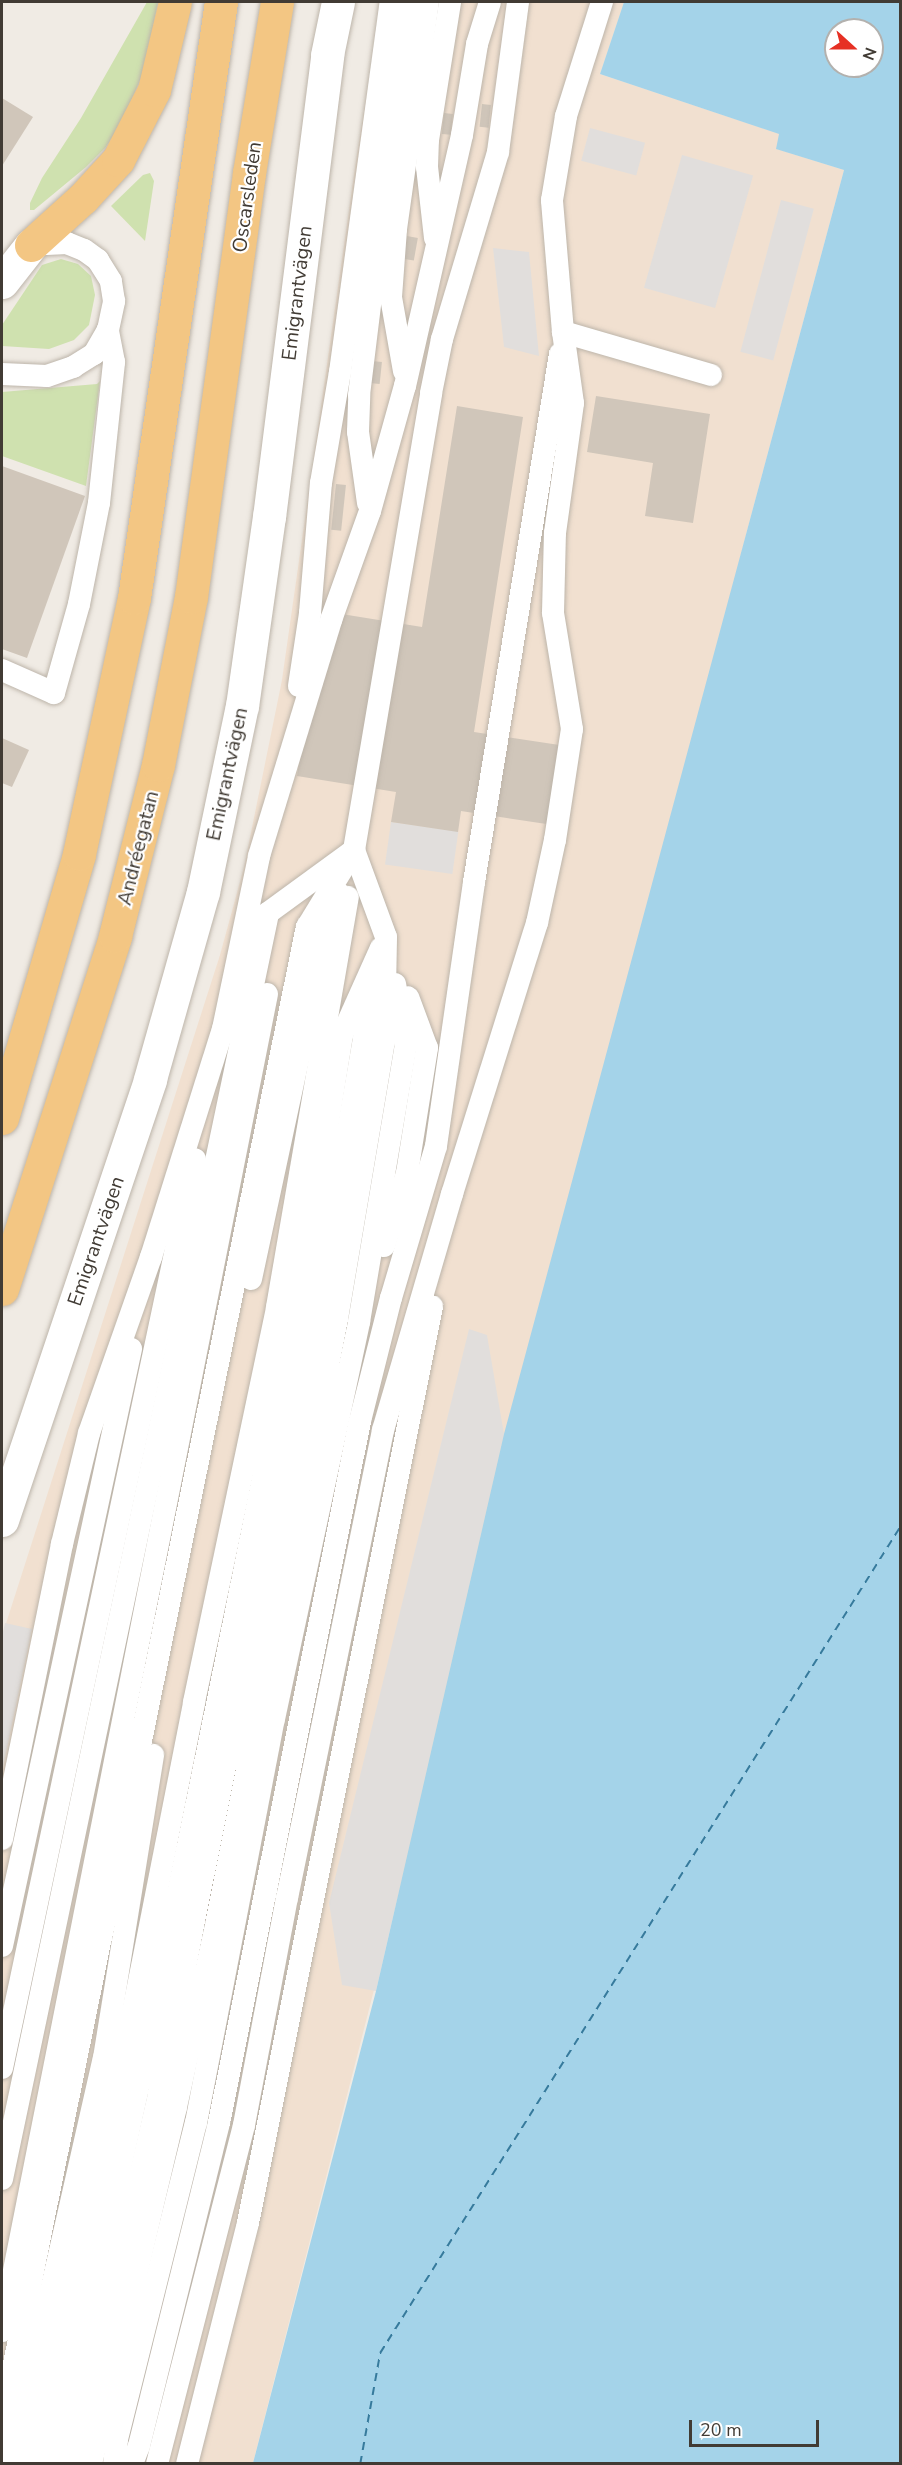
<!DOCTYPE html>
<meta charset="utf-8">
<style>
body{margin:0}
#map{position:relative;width:902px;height:2465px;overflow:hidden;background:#f0ebe4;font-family:"Nunito Sans",sans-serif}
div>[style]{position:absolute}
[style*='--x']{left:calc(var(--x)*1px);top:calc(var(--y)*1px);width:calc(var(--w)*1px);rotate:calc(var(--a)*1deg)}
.commercial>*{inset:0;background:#f1e0d0}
.green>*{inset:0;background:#cfe1af}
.parking>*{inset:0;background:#e1dedc;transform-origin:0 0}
.water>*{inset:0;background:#a4d3e9}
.ferry>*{height:1.5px;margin-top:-0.75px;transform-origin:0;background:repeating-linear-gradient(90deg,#367a9c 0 8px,transparent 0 14px)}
.building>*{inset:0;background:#d0c6ba;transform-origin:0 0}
.roads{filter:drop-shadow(0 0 2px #bdb5aa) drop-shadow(0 0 2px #bdb5aa)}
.service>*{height:22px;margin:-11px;padding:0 11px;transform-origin:11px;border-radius:11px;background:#fff}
.minor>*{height:33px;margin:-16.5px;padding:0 16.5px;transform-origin:16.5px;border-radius:16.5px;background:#fff}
.tertiary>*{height:33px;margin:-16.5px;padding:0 16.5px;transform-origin:16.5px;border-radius:16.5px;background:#fff}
.trunk>*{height:33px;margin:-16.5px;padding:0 16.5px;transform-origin:16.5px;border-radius:16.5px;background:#f3c683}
span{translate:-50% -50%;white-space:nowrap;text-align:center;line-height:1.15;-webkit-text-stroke:4.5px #fff;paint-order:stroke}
.street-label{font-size:20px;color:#413b34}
.frame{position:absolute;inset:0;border:3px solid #413b34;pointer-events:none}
.north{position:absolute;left:824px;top:18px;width:60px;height:60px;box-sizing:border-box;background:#fff;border:2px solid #b3b1ae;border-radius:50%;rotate:111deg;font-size:16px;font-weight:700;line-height:24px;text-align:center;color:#413b34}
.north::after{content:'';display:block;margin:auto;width:21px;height:27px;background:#e63024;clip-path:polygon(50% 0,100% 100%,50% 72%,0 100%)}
.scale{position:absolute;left:689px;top:2420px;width:130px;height:27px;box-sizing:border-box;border:3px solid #413b34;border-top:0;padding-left:8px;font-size:18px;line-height:21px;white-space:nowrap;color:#413b34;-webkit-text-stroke:4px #fff;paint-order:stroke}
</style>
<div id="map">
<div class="commercial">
<i style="clip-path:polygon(382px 2px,624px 2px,600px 74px,780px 134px,777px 149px,844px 170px,747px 531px,253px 2463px,2px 2464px,2px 1636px,220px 955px,244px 867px,282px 680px,357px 154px)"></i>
</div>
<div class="green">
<i style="clip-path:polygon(147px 2px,158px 2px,144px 71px,120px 126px,105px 148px,86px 167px,34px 210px,30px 210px,30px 203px,42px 178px,81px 118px)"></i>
<i style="clip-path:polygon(150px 173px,154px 181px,145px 241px,111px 206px,143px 175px)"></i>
<i style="clip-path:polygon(61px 259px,78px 264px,91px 276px,95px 295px,89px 325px,74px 340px,49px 349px,2px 346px,2px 325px,42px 265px)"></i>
<i style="clip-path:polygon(100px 381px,86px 486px,2px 456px,2px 392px,97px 384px)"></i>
</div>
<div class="parking">
<i style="left:590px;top:128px;width:57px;height:34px;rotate:15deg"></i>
<i style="left:682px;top:155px;width:74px;height:138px;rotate:16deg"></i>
<i style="left:781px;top:200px;width:34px;height:157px;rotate:15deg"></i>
<i style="clip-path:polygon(493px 248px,529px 252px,539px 356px,504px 347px)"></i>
<i style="left:391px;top:822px;width:68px;height:43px;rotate:8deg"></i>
<i style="clip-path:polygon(469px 1329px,487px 1335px,504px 1434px,376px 1991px,342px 1985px,329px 1903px)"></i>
<i style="clip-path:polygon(5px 1623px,32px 1629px,2px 1772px,2px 1636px)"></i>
</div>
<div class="water">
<i style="clip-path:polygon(evenodd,624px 2px,900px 2px,900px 2463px,253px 2463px,376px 1991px,504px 1434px,844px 170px,776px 149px,779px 134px,600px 74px,624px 2px,836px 30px,872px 30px,872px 66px,836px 66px,836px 30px)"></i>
</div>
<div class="ferry">
<i style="--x:360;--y:2464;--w:113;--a:-79.8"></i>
<i style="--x:380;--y:2353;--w:976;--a:-57.81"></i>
</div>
<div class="building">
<i style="clip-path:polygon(2px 98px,33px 117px,2px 166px)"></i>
<i style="left:482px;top:104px;width:9px;height:23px;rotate:6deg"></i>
<i style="left:444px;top:113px;width:9px;height:21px;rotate:6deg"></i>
<i style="left:407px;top:236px;width:11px;height:23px;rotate:10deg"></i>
<i style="left:372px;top:361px;width:10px;height:22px;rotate:6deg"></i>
<i style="clip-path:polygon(596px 396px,710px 414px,693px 523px,645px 516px,653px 463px,587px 452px)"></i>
<i style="clip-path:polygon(457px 406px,523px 417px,474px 732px,566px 746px,553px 825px,461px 811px,458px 832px,391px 822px,396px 792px,297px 776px,323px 611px,422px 627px)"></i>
<i style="clip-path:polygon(2px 466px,85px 496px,27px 658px,2px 649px)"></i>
<i style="left:336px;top:484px;width:10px;height:46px;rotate:6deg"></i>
<i style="clip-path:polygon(2px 738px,29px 750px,12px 787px,2px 783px)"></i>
</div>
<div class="roads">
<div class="service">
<i style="--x:435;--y:238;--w:71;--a:-96.4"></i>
<i style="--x:427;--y:167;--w:27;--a:-88"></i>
<i style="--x:428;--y:140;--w:140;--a:-80.9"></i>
<i style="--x:563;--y:332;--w:154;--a:16.2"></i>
<i style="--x:404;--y:371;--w:75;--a:-100"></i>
<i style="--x:391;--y:297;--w:68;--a:-85.8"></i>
<i style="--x:396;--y:229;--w:229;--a:-82"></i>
<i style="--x:2;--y:374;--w:45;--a:2.5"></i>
<i style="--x:47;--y:376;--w:28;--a:-19"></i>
<i style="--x:73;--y:367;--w:25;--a:-32"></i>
<i style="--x:94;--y:354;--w:28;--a:-60"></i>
<i style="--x:108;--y:330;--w:30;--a:-78"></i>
<i style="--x:114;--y:301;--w:20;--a:-99"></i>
<i style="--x:111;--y:281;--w:25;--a:-122"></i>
<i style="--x:98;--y:260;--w:17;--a:-144"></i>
<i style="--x:84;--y:250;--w:18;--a:-158"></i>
<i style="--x:67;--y:243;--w:36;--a:177"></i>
<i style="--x:368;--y:503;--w:72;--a:-98"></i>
<i style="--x:358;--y:432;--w:37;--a:-88"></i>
<i style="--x:359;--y:395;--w:396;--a:-83"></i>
<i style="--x:2;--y:670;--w:57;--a:23.9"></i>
<i style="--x:54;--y:693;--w:92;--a:-74.3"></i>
<i style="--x:79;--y:604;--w:103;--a:-78.8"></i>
<i style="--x:99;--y:503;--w:142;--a:-83.9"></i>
<i style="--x:114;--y:362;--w:33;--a:-101"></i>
<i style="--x:299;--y:686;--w:74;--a:-81.4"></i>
<i style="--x:310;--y:613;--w:130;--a:-85.2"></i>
<i style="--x:321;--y:483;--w:113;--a:-80.3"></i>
<i style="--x:340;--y:372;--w:373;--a:-82.2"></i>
<i style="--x:384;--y:1246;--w:77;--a:-72.5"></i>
<i style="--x:407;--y:1173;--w:127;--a:-80.9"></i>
<i style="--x:427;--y:1048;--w:54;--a:-110.4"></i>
<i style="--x:251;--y:1279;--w:354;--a:-77.9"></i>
<i style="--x:325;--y:933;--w:42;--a:-70.7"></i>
<i style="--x:2;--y:1839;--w:301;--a:-78.5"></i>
<i style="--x:62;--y:1544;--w:114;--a:-76.3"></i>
<i style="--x:89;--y:1433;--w:187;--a:-70.6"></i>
<i style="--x:151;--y:1257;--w:239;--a:-72.5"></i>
<i style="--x:223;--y:1029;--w:177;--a:-78.2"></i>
<i style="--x:259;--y:856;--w:247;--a:-73"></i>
<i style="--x:331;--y:620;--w:116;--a:-70.3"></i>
<i style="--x:370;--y:511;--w:130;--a:-74.4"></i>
<i style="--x:405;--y:386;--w:257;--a:-77.2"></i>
<i style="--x:462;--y:135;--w:92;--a:-80.6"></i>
<i style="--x:477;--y:44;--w:44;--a:-72.8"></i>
<i style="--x:2;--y:1946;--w:611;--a:-77.81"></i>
<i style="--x:2;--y:2068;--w:929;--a:-78.01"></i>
<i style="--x:2;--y:2179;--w:1294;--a:-78.13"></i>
<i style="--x:268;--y:913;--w:107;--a:-36.2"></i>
<i style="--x:354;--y:850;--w:463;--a:-80.4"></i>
<i style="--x:431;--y:393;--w:55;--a:-78.5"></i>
<i style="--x:442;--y:339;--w:195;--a:-73.3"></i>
<i style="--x:498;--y:152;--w:151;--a:-82.4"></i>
<i style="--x:2;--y:2331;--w:1363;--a:-78.79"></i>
<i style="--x:8;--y:2464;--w:51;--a:-94.5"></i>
<i style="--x:4;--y:2413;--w:1517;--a:-78.48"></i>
<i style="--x:307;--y:927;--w:79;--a:-58.5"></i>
<i style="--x:23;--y:2464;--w:46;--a:-91.2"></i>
<i style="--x:22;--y:2418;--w:369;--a:-77.2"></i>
<i style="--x:104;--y:2058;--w:307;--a:-80.8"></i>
<i style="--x:39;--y:2464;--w:40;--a:-85.7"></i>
<i style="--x:42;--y:2424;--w:366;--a:-77.4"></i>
<i style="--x:122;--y:2067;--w:372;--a:-78.8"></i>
<i style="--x:194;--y:1702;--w:404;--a:-78.1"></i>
<i style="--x:277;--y:1307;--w:416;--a:-80.2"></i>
<i style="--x:57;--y:2464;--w:36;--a:-82"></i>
<i style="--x:62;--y:2428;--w:361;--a:-77.4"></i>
<i style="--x:141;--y:2076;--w:779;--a:-78.44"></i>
<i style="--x:297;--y:1313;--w:282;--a:-80.8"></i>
<i style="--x:342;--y:1035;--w:95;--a:-65.9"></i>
<i style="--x:73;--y:2464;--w:380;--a:-76.9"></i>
<i style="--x:159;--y:2094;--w:794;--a:-78.59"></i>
<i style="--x:316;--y:1316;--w:281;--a:-80.2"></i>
<i style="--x:364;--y:1039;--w:56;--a:-77.7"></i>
<i style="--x:91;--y:2464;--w:367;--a:-76.6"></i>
<i style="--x:176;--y:2107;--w:191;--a:-77.6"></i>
<i style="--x:217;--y:1920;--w:613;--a:-78.71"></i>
<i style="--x:337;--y:1319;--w:281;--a:-80.4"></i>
<i style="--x:384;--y:1042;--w:105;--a:-88.9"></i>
<i style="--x:386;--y:937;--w:93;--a:-110.2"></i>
<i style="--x:114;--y:2464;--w:25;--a:-83"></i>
<i style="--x:117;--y:2439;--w:326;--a:-76"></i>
<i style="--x:196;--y:2123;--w:411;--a:-79.1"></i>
<i style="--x:274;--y:1719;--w:406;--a:-77.9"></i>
<i style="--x:359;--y:1322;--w:281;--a:-80.4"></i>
<i style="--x:406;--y:1045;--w:62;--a:-100.2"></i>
<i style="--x:132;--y:2464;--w:19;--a:-69"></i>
<i style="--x:139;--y:2446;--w:333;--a:-76.1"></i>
<i style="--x:219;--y:2123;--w:716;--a:-78.64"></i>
<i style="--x:360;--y:1421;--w:127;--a:-75.9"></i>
<i style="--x:391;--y:1298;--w:159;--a:-73.5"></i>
<i style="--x:436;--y:1146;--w:267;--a:-81.8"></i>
<i style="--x:474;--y:882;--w:535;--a:-80.75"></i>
<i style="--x:157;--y:2464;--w:350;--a:-75.6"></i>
<i style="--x:244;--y:2125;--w:231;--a:-79.3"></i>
<i style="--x:287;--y:1898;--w:478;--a:-78.4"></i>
<i style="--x:383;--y:1430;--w:246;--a:-73.7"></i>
<i style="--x:452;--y:1194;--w:284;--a:-72.6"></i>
<i style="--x:537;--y:923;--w:85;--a:-77.8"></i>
<i style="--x:555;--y:840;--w:112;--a:-81.3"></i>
<i style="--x:572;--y:729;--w:118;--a:-99.3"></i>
<i style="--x:553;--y:613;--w:80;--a:-88.6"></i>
<i style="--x:555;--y:533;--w:131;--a:-82.1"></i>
<i style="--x:573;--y:403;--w:72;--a:-98"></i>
<i style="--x:563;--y:332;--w:132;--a:-94.8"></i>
<i style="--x:552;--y:200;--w:85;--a:-80.5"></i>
<i style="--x:566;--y:116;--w:120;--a:-72.5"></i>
<i style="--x:187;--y:2464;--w:249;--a:-75.8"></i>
<i style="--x:248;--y:2223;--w:935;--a:-78.65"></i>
</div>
<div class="minor">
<i style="--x:2;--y:282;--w:47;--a:-51.9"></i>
</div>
<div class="tertiary">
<i style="--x:2;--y:1520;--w:465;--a:-71.4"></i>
<i style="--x:150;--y:1079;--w:194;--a:-74.2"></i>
<i style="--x:203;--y:892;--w:190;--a:-78.2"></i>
<i style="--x:242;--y:706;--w:191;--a:-81.9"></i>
<i style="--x:269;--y:517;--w:466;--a:-82.8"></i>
<i style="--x:327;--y:55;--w:54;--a:-78.3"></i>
</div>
<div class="trunk">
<i style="--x:31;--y:245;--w:70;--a:-42.1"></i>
<i style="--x:83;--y:198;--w:52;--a:-47.4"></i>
<i style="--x:118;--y:160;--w:79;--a:-62.8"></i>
<i style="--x:154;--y:90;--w:90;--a:-76.6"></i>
<i style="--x:2;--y:1118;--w:275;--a:-73.7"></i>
<i style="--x:79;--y:854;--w:262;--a:-77.9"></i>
<i style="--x:134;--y:598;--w:602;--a:-81.7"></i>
<i style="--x:2;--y:1289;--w:371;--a:-72.2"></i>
<i style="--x:115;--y:936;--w:176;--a:-75.9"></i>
<i style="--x:158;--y:765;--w:171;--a:-78.9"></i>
<i style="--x:191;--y:597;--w:428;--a:-82.2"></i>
<i style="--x:249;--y:173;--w:173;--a:-80.7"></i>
</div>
</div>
<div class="street-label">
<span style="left:247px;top:197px;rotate:-82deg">Oscarsleden</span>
<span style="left:297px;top:293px;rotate:-83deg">Emigrantvägen</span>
<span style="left:227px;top:774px;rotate:-78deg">Emigrantvägen</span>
<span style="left:138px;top:848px;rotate:-76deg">Andréegatan</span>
<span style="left:96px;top:1241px;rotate:-71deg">Emigrantvägen</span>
</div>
<div class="frame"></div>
<div class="north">N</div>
<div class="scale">20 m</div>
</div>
